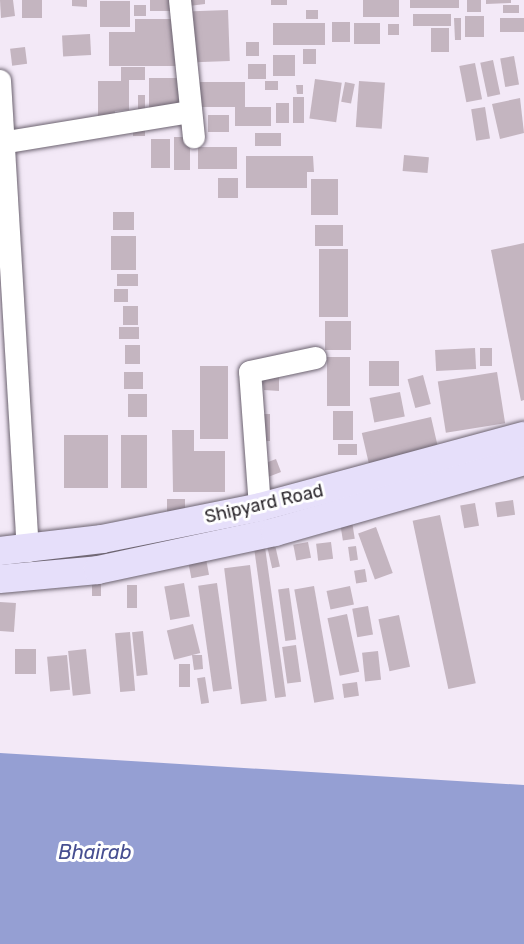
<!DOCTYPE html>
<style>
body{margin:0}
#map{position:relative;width:524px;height:944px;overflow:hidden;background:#f3e9f7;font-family:Rubik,sans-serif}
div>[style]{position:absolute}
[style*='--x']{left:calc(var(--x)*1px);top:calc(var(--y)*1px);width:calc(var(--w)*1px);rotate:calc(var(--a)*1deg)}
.water>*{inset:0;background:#959fd3}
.building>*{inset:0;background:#c4b5c0;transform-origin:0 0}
.roads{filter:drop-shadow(0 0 2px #6c6370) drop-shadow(0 0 2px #6c6370)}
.minor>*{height:22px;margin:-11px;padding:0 11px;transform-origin:11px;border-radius:11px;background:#fff}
.major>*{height:28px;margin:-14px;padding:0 14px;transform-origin:14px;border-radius:14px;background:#e6dffa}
span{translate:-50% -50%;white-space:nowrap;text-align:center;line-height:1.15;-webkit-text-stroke:6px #fff;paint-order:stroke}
.street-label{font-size:18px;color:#2d292e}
.water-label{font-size:20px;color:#474f91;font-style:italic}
</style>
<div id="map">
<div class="water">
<i style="clip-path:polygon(0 753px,524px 785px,524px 944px,0 944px)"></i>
</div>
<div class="building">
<i style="clip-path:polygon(0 0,13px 0,15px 16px,1px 18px)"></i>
<i style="left:22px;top:0;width:20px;height:18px"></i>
<i style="clip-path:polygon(72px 0,87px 0,87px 7px,72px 6px)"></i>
<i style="left:150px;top:0;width:25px;height:11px"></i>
<i style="clip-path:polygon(188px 0,205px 0,205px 4px,189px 6px)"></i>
<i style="left:271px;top:0;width:16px;height:5px"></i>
<i style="left:363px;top:0;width:36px;height:17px"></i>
<i style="left:410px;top:0;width:49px;height:8px"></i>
<i style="left:467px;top:0;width:14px;height:12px"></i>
<i style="clip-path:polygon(486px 0,511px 0,511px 3px,486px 4px)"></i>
<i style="left:100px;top:1px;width:30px;height:26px"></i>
<i style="left:134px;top:5px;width:12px;height:11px"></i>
<i style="left:503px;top:5px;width:16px;height:8px"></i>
<i style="left:228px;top:10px;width:51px;height:35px;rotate:88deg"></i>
<i style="left:306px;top:10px;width:12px;height:9px"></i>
<i style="left:451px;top:14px;width:12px;height:38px;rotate:90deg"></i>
<i style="left:465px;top:16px;width:19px;height:21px"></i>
<i style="clip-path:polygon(454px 18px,461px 18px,461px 40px,455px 40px)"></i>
<i style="left:500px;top:18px;width:24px;height:14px"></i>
<i style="clip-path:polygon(135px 19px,178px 19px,179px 66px,109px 66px,109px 32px,135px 32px)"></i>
<i style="left:332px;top:22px;width:18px;height:20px"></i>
<i style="left:273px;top:23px;width:52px;height:22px"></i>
<i style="left:354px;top:23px;width:26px;height:21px"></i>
<i style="left:388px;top:24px;width:11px;height:11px"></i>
<i style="left:431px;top:28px;width:18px;height:24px"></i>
<i style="left:90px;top:34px;width:21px;height:28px;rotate:87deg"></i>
<i style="left:246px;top:42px;width:13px;height:14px"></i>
<i style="left:25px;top:47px;width:17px;height:15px;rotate:83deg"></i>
<i style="left:303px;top:49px;width:13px;height:15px"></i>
<i style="left:273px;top:55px;width:22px;height:21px"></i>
<i style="left:514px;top:56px;width:29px;height:14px;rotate:80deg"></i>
<i style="left:493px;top:60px;width:35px;height:13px;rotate:78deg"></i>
<i style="left:475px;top:63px;width:37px;height:16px;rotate:79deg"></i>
<i style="left:248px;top:64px;width:18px;height:15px"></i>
<i style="clip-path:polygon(121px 67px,145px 67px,145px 80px,129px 80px,129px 110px,115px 111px,115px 123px,98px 123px,98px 81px,121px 81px)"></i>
<i style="left:149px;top:78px;width:34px;height:31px"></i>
<i style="left:315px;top:79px;width:27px;height:40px;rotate:8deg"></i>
<i style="left:265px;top:81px;width:13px;height:9px"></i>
<i style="left:359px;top:81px;width:26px;height:46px;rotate:4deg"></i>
<i style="left:194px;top:82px;width:51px;height:25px"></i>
<i style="left:345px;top:82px;width:10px;height:20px;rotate:11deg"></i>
<i style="clip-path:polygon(296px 85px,303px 85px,303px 94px,297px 94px)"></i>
<i style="left:138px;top:95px;width:7px;height:14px"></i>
<i style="left:293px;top:97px;width:11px;height:26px"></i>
<i style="clip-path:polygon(520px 98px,524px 133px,500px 139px,492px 104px)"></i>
<i style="left:276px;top:103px;width:13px;height:20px"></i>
<i style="left:235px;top:107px;width:36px;height:19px"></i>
<i style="left:485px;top:107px;width:32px;height:14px;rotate:81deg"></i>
<i style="left:208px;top:115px;width:21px;height:17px"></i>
<i style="left:133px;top:128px;width:12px;height:8px"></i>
<i style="left:281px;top:133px;width:13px;height:26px;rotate:90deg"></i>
<i style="left:174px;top:137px;width:16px;height:33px"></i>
<i style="left:170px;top:139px;width:29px;height:19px;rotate:90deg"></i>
<i style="left:198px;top:147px;width:39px;height:22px"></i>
<i style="left:404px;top:155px;width:25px;height:16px;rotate:5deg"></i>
<i style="clip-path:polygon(246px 156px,313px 156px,314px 172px,307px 172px,307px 188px,246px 188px)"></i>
<i style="left:218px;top:178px;width:20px;height:20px"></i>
<i style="left:338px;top:179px;width:36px;height:27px;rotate:90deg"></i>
<i style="left:113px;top:212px;width:21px;height:18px"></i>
<i style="left:315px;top:225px;width:28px;height:21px"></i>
<i style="left:111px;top:236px;width:25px;height:34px"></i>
<i style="clip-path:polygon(524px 243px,524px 400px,521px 401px,491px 250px)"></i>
<i style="left:319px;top:249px;width:29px;height:68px"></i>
<i style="left:117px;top:274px;width:21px;height:12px"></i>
<i style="left:114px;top:289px;width:14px;height:13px"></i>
<i style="left:138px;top:306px;width:19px;height:15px;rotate:90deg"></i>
<i style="left:325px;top:321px;width:26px;height:29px"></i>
<i style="left:119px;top:327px;width:20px;height:12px"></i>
<i style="left:125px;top:345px;width:15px;height:19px"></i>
<i style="left:475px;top:348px;width:21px;height:40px;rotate:87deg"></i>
<i style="left:480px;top:348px;width:12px;height:18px"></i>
<i style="left:327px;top:357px;width:23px;height:49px"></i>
<i style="left:369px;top:361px;width:30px;height:25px"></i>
<i style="left:200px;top:366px;width:28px;height:73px"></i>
<i style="left:124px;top:372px;width:19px;height:17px"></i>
<i style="left:497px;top:372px;width:52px;height:60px;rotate:81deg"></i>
<i style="left:423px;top:375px;width:30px;height:16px;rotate:75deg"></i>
<i style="clip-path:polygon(279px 376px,279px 391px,264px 390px,262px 377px)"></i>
<i style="left:400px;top:392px;width:25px;height:31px;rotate:79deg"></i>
<i style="left:128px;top:394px;width:19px;height:23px"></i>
<i style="left:353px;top:411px;width:29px;height:20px;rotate:90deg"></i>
<i style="left:261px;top:414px;width:9px;height:27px"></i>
<i style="left:431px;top:417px;width:31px;height:71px;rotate:77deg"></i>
<i style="clip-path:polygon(172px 430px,194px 430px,194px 451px,225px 451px,225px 492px,173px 492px)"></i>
<i style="left:64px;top:435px;width:44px;height:53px"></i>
<i style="left:121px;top:435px;width:26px;height:53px"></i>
<i style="left:338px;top:444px;width:19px;height:11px"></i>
<i style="left:276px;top:459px;width:14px;height:16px;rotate:69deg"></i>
<i style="left:167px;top:499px;width:18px;height:14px"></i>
<i style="left:513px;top:500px;width:15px;height:18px;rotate:82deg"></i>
<i style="left:475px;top:503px;width:23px;height:15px;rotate:80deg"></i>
<i style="left:351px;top:515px;width:24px;height:12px;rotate:81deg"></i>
<i style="left:440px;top:515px;width:172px;height:28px;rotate:78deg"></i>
<i style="left:376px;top:527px;width:49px;height:19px;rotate:70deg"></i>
<i style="left:308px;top:542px;width:16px;height:15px;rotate:79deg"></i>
<i style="left:331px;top:542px;width:17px;height:15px;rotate:83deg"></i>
<i style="left:275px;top:545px;width:22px;height:8px;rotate:77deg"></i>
<i style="left:356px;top:546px;width:14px;height:8px;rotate:82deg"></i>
<i style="left:265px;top:547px;width:151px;height:11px;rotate:82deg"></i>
<i style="left:206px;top:559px;width:16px;height:18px;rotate:79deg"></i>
<i style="left:250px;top:565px;width:137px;height:26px;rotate:83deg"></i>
<i style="left:365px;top:569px;width:13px;height:11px;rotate:81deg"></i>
<i style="left:101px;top:580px;width:16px;height:9px;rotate:90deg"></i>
<i style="left:184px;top:583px;width:34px;height:20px;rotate:80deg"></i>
<i style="left:217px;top:583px;width:107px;height:19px;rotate:82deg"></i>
<i style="left:127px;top:585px;width:10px;height:23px"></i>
<i style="left:314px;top:586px;width:115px;height:20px;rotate:80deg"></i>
<i style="left:350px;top:586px;width:19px;height:24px;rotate:78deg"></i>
<i style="left:289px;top:588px;width:52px;height:11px;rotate:82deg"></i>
<i style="left:0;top:602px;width:16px;height:29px;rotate:4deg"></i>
<i style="left:368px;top:606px;width:29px;height:16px;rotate:80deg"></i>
<i style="left:347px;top:614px;width:59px;height:20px;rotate:78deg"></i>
<i style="left:399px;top:615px;width:53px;height:21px;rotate:78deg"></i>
<i style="left:193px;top:624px;width:30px;height:27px;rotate:76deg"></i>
<i style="left:143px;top:631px;width:44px;height:11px;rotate:84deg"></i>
<i style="left:130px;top:632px;width:59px;height:15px;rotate:85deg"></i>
<i style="left:296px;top:645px;width:37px;height:14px;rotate:82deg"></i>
<i style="left:15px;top:649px;width:21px;height:25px"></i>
<i style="left:86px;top:649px;width:45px;height:18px;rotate:84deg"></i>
<i style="left:378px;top:651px;width:29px;height:16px;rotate:84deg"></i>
<i style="left:67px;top:655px;width:35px;height:20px;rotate:85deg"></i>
<i style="clip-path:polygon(192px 655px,202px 655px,203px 669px,194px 670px)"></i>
<i style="left:179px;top:664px;width:11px;height:23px"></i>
<i style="left:205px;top:677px;width:26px;height:8px;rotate:81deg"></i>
<i style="left:357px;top:682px;width:14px;height:15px;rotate:82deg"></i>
</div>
<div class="roads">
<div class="minor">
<i style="--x:180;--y:0;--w:138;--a:84.2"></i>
<i style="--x:0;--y:81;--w:471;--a:86.6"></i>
<i style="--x:7;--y:142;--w:186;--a:-9.3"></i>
<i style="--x:260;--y:507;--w:135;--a:-94.2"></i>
<i style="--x:250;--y:372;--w:67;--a:-12"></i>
</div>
<div class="major">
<i style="--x:0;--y:551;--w:103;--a:-6.7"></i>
<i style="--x:102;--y:539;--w:161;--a:-11.4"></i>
<i style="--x:260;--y:507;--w:273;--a:-15.1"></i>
<i style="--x:0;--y:579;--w:98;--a:-5.2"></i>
<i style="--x:98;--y:570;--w:181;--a:-12.1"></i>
<i style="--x:275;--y:532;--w:259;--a:-15.9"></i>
</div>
</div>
<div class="street-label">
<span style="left:264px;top:504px;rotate:-13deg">Shipyard Road</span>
</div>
<div class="water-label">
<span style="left:95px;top:852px">Bhairab</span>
</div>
</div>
